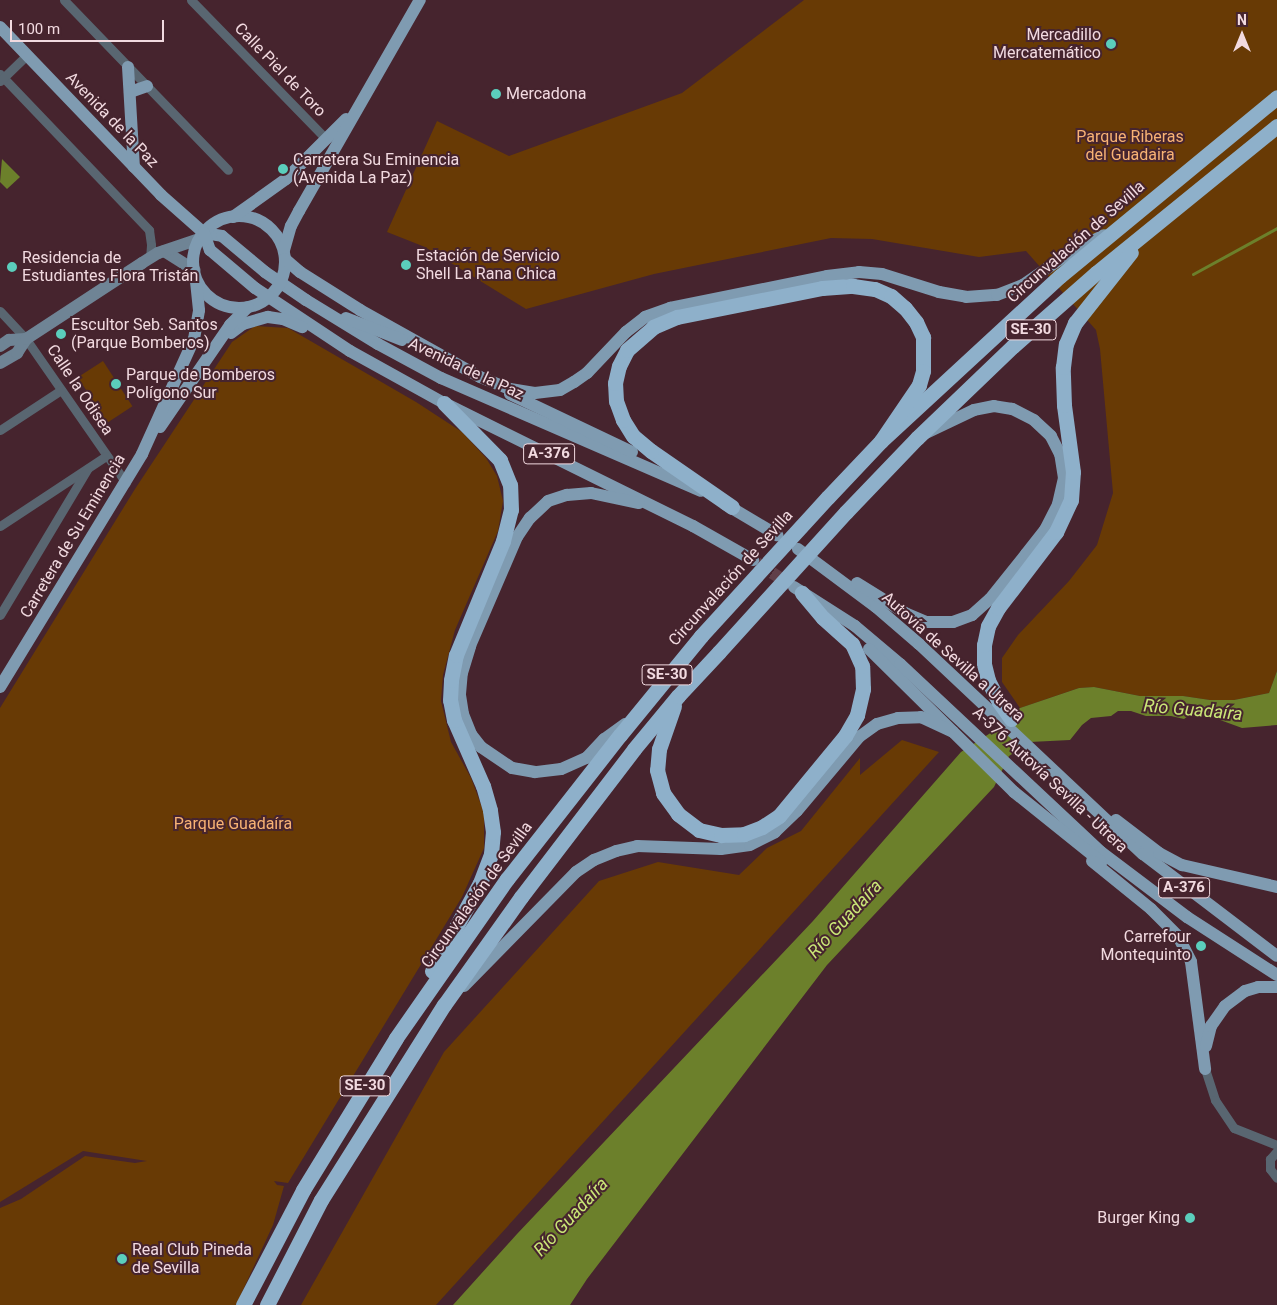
<!DOCTYPE html>
<meta charset="utf-8">
<style>
body{margin:0}
#map{position:relative;width:1277px;height:1305px;overflow:hidden;background:#46242e;font-family:Roboto,sans-serif}
div>[style]{position:absolute}
[style*='--x']{left:calc(var(--x)*1px);top:calc(var(--y)*1px);width:calc(var(--w)*1px);rotate:calc(var(--a)*1deg)}
.green>*{inset:0;background:#683a05;transform-origin:0 0}
.water>*{inset:0;background:#6c802b}
.stream>*{height:3px;margin:-1.5px;padding:0 1.5px;transform-origin:1.5px;border-radius:1.5px;background:#6c802b}
.primary-tunnel>*{height:12px;margin-top:-6px;transform-origin:0;background:repeating-linear-gradient(90deg,#603f49 0 12px,transparent 0 18px)}
.street>*{height:9px;margin:-4.5px;padding:0 4.5px;transform-origin:4.5px;border-radius:4.5px;background:#596671}
.secondary>*{height:12px;margin:-6px;padding:0 6px;transform-origin:6px;border-radius:6px;background:#6f8495}
.primary>*{height:12px;margin:-6px;padding:0 6px;transform-origin:6px;border-radius:6px;background:#7f9bb1}
.primary>.ring{margin:-6px;padding:0;box-sizing:content-box;background:none;border:12px solid #7f9bb1;border-radius:50%}
.highway>*{height:15px;margin:-7.5px;padding:0 7.5px;transform-origin:7.5px;border-radius:7.5px;background:#8eb0ca}
.highway-bridge>*{height:15px;margin:-7.5px;padding:0 7.5px;transform-origin:7.5px;border-radius:7.5px;background:#8eb0ca}
.dots>*{width:14px;height:14px;translate:-50% -50%;box-sizing:border-box;border:2px solid #46242e;border-radius:50%}
span{translate:-50% -50%;white-space:nowrap;text-align:center;line-height:1.15;-webkit-text-stroke:4px #46242e;paint-order:stroke}
.shield-label span{padding:1px 4px;background:#46242e;border:1px solid;border-radius:4px;-webkit-text-stroke-width:0}
.shield-label{font-size:15px;color:#f2dae0;font-weight:700}
.poi-label{font-size:16px;color:#f2dae0}
.right{translate:-100% -50%;text-align:right}
.left{translate:0 -50%;text-align:left}
.street-label{font-size:16px;color:#f2dae0}
.park-label{font-size:16px;color:#f8b274}
.water-label{font-size:18px;color:#cae777;font-style:italic}
.north{position:absolute;left:1217px;top:10px;width:50px;height:50px;-webkit-text-stroke:4px #46242e;paint-order:stroke;rotate:0deg;font-size:14px;font-weight:700;line-height:20px;text-align:center;color:#f2dae0}
.north::after{content:'';display:block;margin:auto;width:18px;height:22px;background:#f2dae0;clip-path:polygon(50% 0,100% 100%,50% 72%,0 100%)}
.scale{position:absolute;left:10px;top:20px;width:154px;height:22px;box-sizing:border-box;border:2px solid #f2dae0;border-top:0;padding-left:6px;font-size:15px;line-height:18px;white-space:nowrap;color:#f2dae0;-webkit-text-stroke:4px #46242e;paint-order:stroke}
</style>
<div id="map">
<div class="green">
<i style="clip-path:polygon(804px 0,1277px 0,1277px 671px,1269px 693px,1234px 700px,1210px 700px,1183px 696px,1140px 696px,1094px 687px,1079px 688px,1020px 708px,1002px 682px,1002px 658px,1018px 635px,1069px 581px,1097px 545px,1113px 493px,1100px 349px,1096px 330px,1026px 251px,979px 257px,872px 239px,831px 238px,654px 274px,526px 309px,425px 247px,387px 232px,437px 121px,509px 156px,682px 93px)"></i>
<i style="clip-path:polygon(255px 326px,288px 328px,416px 402px,462px 432px,486px 458px,497px 476px,503px 501px,498px 531px,455px 630px,443px 675px,441px 701px,451px 742px,471px 778px,484px 813px,484px 848px,462px 897px,288px 1183px,274px 1181px,277px 1185px,284px 1186px,273px 1225px,236px 1305px,0 1305px,0 1208px,21px 1199px,85px 1156px,135px 1163px,147px 1161px,83px 1151px,0 1202px,0 708px,135px 489px,232px 342px)"></i>
<i style="left:103px;top:361px;width:54px;height:30px;rotate:57deg"></i>
<i style="clip-path:polygon(902px 740px,939px 752px,436px 1305px,301px 1305px,444px 1052px,599px 881px,658px 862px,739px 875px,767px 848px,801px 831px,860px 758px,860px 775px)"></i>
</div>
<div class="water">
<i style="clip-path:polygon(2px 159px,20px 177px,7px 189px,0 182px)"></i>
<i style="clip-path:polygon(1277px 671px,1277px 725px,1242px 728px,1201px 713px,1194px 712px,1184px 719px,1171px 716px,1146px 716px,1131px 711px,1118px 711px,1111px 716px,1091px 718px,1082px 725px,1070px 740px,1030px 742px,1009px 756px,994px 787px,827px 965px,587px 1279px,570px 1305px,453px 1305px,517px 1234px,813px 921px,961px 752px,992px 732px,1020px 708px,1079px 688px,1094px 687px,1140px 696px,1183px 696px,1210px 700px,1234px 700px,1269px 693px)"></i>
</div>
<div class="stream">
<i style="--x:1193;--y:274;--w:96;--a:-28.7"></i>
</div>
<div class="primary-tunnel">
<i style="--x:757;--y:563;--w:40;--a:32.9"></i>
</div>
<div class="street">
<i style="--x:64;--y:0;--w:236;--a:46"></i>
<i style="--x:191;--y:0;--w:194;--a:45.8"></i>
<i style="--x:0;--y:74;--w:216;--a:46.3"></i>
<i style="--x:149;--y:230;--w:15;--a:82"></i>
<i style="--x:151;--y:245;--w:13;--a:94"></i>
<i style="--x:0;--y:81;--w:37;--a:-44"></i>
<i style="--x:0;--y:311;--w:38;--a:47"></i>
<i style="--x:26;--y:339;--w:175;--a:55.2"></i>
<i style="--x:0;--y:430;--w:73;--a:-33.3"></i>
<i style="--x:0;--y:526;--w:127;--a:-33.4"></i>
<i style="--x:0;--y:615;--w:171;--a:-59.1"></i>
<i style="--x:1205;--y:1069;--w:33;--a:72"></i>
<i style="--x:1215;--y:1100;--w:34;--a:56"></i>
<i style="--x:1234;--y:1128;--w:46;--a:21.6"></i>
<i style="--x:1277;--y:1151;--w:11;--a:131"></i>
<i style="--x:1270;--y:1159;--w:10;--a:90"></i>
<i style="--x:1270;--y:1169;--w:11;--a:52"></i>
</div>
<div class="secondary">
<i style="--x:164;--y:251;--w:36;--a:32"></i>
<i style="--x:0;--y:346;--w:11;--a:-34"></i>
<i style="--x:9;--y:340;--w:17;--a:-3"></i>
<i style="--x:0;--y:363;--w:20;--a:-30"></i>
<i style="--x:17;--y:353;--w:17;--a:-57"></i>
<i style="--x:26;--y:339;--w:139;--a:-33.2"></i>
<i style="--x:142;--y:263;--w:19;--a:-32"></i>
<i style="--x:158;--y:253;--w:43;--a:-18.9"></i>
</div>
<div class="primary">
<i style="--x:0;--y:27;--w:233;--a:46.2"></i>
<i style="--x:161;--y:195;--w:57;--a:41.5"></i>
<i style="--x:204;--y:233;--w:18;--a:9"></i>
<i style="--x:222;--y:236;--w:56;--a:39.9"></i>
<i style="--x:265;--y:272;--w:50;--a:34.3"></i>
<i style="--x:306;--y:300;--w:84;--a:31.4"></i>
<i style="--x:378;--y:344;--w:72;--a:28.4"></i>
<i style="--x:441;--y:378;--w:283;--a:23.5"></i>
<i style="--x:128;--y:67;--w:100;--a:86.6"></i>
<i style="--x:130;--y:92;--w:18;--a:-19"></i>
<i class="ring" style="left:193px;top:216px;width:80px;height:80px"></i>
<i style="--x:233;--y:217;--w:65;--a:-35.6"></i>
<i style="--x:286;--y:179;--w:85;--a:-45"></i>
<i style="--x:204;--y:233;--w:18;--a:71"></i>
<i style="--x:210;--y:250;--w:59;--a:40.2"></i>
<i style="--x:255;--y:288;--w:114;--a:33.6"></i>
<i style="--x:350;--y:351;--w:107;--a:29"></i>
<i style="--x:444;--y:403;--w:278;--a:26.3"></i>
<i style="--x:693;--y:526;--w:69;--a:29.5"></i>
<i style="--x:284;--y:250;--w:25;--a:-74"></i>
<i style="--x:291;--y:226;--w:17;--a:-62"></i>
<i style="--x:299;--y:211;--w:243;--a:-60.2"></i>
<i style="--x:285;--y:259;--w:20;--a:41"></i>
<i style="--x:300;--y:272;--w:71;--a:32.3"></i>
<i style="--x:360;--y:310;--w:137;--a:29.2"></i>
<i style="--x:480;--y:377;--w:32;--a:22"></i>
<i style="--x:510;--y:389;--w:25;--a:9"></i>
<i style="--x:535;--y:393;--w:25;--a:-7"></i>
<i style="--x:560;--y:390;--w:16;--a:-30"></i>
<i style="--x:574;--y:382;--w:16;--a:-35"></i>
<i style="--x:587;--y:373;--w:57;--a:-46.4"></i>
<i style="--x:626;--y:332;--w:24;--a:-38"></i>
<i style="--x:645;--y:317;--w:27;--a:-20"></i>
<i style="--x:670;--y:308;--w:160;--a:-11.5"></i>
<i style="--x:827;--y:276;--w:32;--a:-7"></i>
<i style="--x:859;--y:272;--w:23;--a:5"></i>
<i style="--x:882;--y:274;--w:60;--a:17.5"></i>
<i style="--x:939;--y:292;--w:27;--a:10"></i>
<i style="--x:966;--y:297;--w:31;--a:-4"></i>
<i style="--x:997;--y:295;--w:28;--a:-21"></i>
<i style="--x:1023;--y:285;--w:58;--a:-34.5"></i>
<i style="--x:1071;--y:252;--w:37;--a:-27"></i>
<i style="--x:346;--y:318;--w:60;--a:21.4"></i>
<i style="--x:231;--y:333;--w:15;--a:-37"></i>
<i style="--x:243;--y:324;--w:26;--a:-16"></i>
<i style="--x:268;--y:317;--w:15;--a:8"></i>
<i style="--x:283;--y:319;--w:21;--a:23"></i>
<i style="--x:510;--y:394;--w:135;--a:25.4"></i>
<i style="--x:160;--y:427;--w:124;--a:-55.5"></i>
<i style="--x:230;--y:325;--w:25;--a:-45"></i>
<i style="--x:725;--y:504;--w:61;--a:30.8"></i>
<i style="--x:798;--y:549;--w:97;--a:36.6"></i>
<i style="--x:876;--y:607;--w:57;--a:40.7"></i>
<i style="--x:919;--y:644;--w:307;--a:43.2"></i>
<i style="--x:1143;--y:854;--w:168;--a:37.3"></i>
<i style="--x:857;--y:583;--w:57;--a:32"></i>
<i style="--x:905;--y:613;--w:23;--a:23"></i>
<i style="--x:926;--y:622;--w:27;--a:0"></i>
<i style="--x:953;--y:622;--w:20;--a:-20"></i>
<i style="--x:972;--y:615;--w:24;--a:-42"></i>
<i style="--x:990;--y:599;--w:58;--a:-51.3"></i>
<i style="--x:1026;--y:554;--w:31;--a:-52"></i>
<i style="--x:1045;--y:530;--w:29;--a:-63"></i>
<i style="--x:1058;--y:504;--w:27;--a:-77"></i>
<i style="--x:1064;--y:478;--w:24;--a:-99"></i>
<i style="--x:1060;--y:454;--w:20;--a:-117"></i>
<i style="--x:1051;--y:436;--w:23;--a:-137"></i>
<i style="--x:1034;--y:420;--w:25;--a:-153"></i>
<i style="--x:1012;--y:409;--w:18;--a:-171"></i>
<i style="--x:994;--y:406;--w:20;--a:169"></i>
<i style="--x:974;--y:410;--w:53;--a:154.4"></i>
<i style="--x:794;--y:587;--w:72;--a:32.6"></i>
<i style="--x:855;--y:626;--w:59;--a:40.2"></i>
<i style="--x:900;--y:664;--w:275;--a:43.1"></i>
<i style="--x:1101;--y:852;--w:108;--a:37.1"></i>
<i style="--x:1187;--y:917;--w:107;--a:32.8"></i>
<i style="--x:869;--y:649;--w:204;--a:44.6"></i>
<i style="--x:1014;--y:792;--w:112;--a:38.8"></i>
<i style="--x:0;--y:687;--w:273;--a:-58.6"></i>
<i style="--x:142;--y:454;--w:126;--a:-65.7"></i>
<i style="--x:194;--y:339;--w:29;--a:-80"></i>
<i style="--x:199;--y:310;--w:31;--a:-96"></i>
<i style="--x:625;--y:724;--w:26;--a:144"></i>
<i style="--x:604;--y:739;--w:26;--a:133"></i>
<i style="--x:586;--y:758;--w:27;--a:156"></i>
<i style="--x:561;--y:769;--w:26;--a:173"></i>
<i style="--x:535;--y:772;--w:23;--a:-170"></i>
<i style="--x:512;--y:768;--w:37;--a:-146"></i>
<i style="--x:481;--y:747;--w:16;--a:-128"></i>
<i style="--x:471;--y:734;--w:22;--a:-112"></i>
<i style="--x:463;--y:714;--w:20;--a:-99"></i>
<i style="--x:460;--y:694;--w:21;--a:-85"></i>
<i style="--x:462;--y:673;--w:28;--a:-73"></i>
<i style="--x:470;--y:646;--w:119;--a:-66.7"></i>
<i style="--x:517;--y:537;--w:23;--a:-56"></i>
<i style="--x:530;--y:518;--w:25;--a:-43"></i>
<i style="--x:548;--y:501;--w:20;--a:-18"></i>
<i style="--x:567;--y:495;--w:24;--a:-5"></i>
<i style="--x:591;--y:493;--w:49;--a:11.8"></i>
<i style="--x:1116;--y:820;--w:54;--a:37.5"></i>
<i style="--x:1159;--y:853;--w:26;--a:28"></i>
<i style="--x:1182;--y:865;--w:98;--a:13"></i>
<i style="--x:1092;--y:861;--w:76;--a:39.1"></i>
<i style="--x:1151;--y:909;--w:38;--a:45"></i>
<i style="--x:1178;--y:936;--w:29;--a:63"></i>
<i style="--x:1191;--y:962;--w:108;--a:82.5"></i>
<i style="--x:464;--y:986;--w:160;--a:-45.5"></i>
<i style="--x:576;--y:872;--w:22;--a:-34"></i>
<i style="--x:594;--y:860;--w:24;--a:-22"></i>
<i style="--x:616;--y:851;--w:22;--a:-13"></i>
<i style="--x:637;--y:846;--w:84;--a:2"></i>
<i style="--x:721;--y:849;--w:29;--a:-8"></i>
<i style="--x:750;--y:845;--w:28;--a:-27"></i>
<i style="--x:775;--y:832;--w:30;--a:-44"></i>
<i style="--x:797;--y:811;--w:97;--a:-50"></i>
<i style="--x:859;--y:737;--w:22;--a:-36"></i>
<i style="--x:877;--y:724;--w:22;--a:-16"></i>
<i style="--x:898;--y:718;--w:23;--a:-2"></i>
<i style="--x:921;--y:717;--w:35;--a:25"></i>
<i style="--x:1206;--y:1046;--w:21;--a:-76"></i>
<i style="--x:1211;--y:1026;--w:24;--a:-55"></i>
<i style="--x:1225;--y:1006;--w:25;--a:-37"></i>
<i style="--x:1245;--y:991;--w:14;--a:-17"></i>
<i style="--x:1258;--y:987;--w:19;--a:0"></i>
</div>
<div class="highway">
<i style="--x:828;--y:497;--w:77;--a:-46.6"></i>
<i style="--x:881;--y:441;--w:243;--a:-42.7"></i>
<i style="--x:1060;--y:276;--w:281;--a:-39.5"></i>
<i style="--x:732;--y:507;--w:98;--a:-145.3"></i>
<i style="--x:651;--y:451;--w:23;--a:-140"></i>
<i style="--x:633;--y:436;--w:19;--a:-122"></i>
<i style="--x:623;--y:420;--w:20;--a:-110"></i>
<i style="--x:616;--y:401;--w:18;--a:-93"></i>
<i style="--x:615;--y:383;--w:17;--a:-77"></i>
<i style="--x:619;--y:366;--w:18;--a:-63"></i>
<i style="--x:627;--y:350;--w:35;--a:-41"></i>
<i style="--x:653;--y:327;--w:26;--a:-23"></i>
<i style="--x:677;--y:317;--w:148;--a:-11.3"></i>
<i style="--x:822;--y:288;--w:31;--a:-4"></i>
<i style="--x:853;--y:286;--w:22;--a:8"></i>
<i style="--x:875;--y:289;--w:17;--a:24"></i>
<i style="--x:891;--y:296;--w:18;--a:41"></i>
<i style="--x:905;--y:308;--w:18;--a:52"></i>
<i style="--x:916;--y:322;--w:17;--a:65"></i>
<i style="--x:923;--y:337;--w:34;--a:90"></i>
<i style="--x:923;--y:371;--w:15;--a:106"></i>
<i style="--x:919;--y:385;--w:68;--a:124.2"></i>
<i style="--x:846;--y:512;--w:103;--a:-46.2"></i>
<i style="--x:917;--y:438;--w:133;--a:-43.8"></i>
<i style="--x:1013;--y:346;--w:111;--a:-41.3"></i>
<i style="--x:1096;--y:273;--w:233;--a:-39.1"></i>
<i style="--x:674;--y:706;--w:46;--a:109.2"></i>
<i style="--x:659;--y:749;--w:21;--a:95"></i>
<i style="--x:657;--y:770;--w:24;--a:75"></i>
<i style="--x:663;--y:793;--w:26;--a:54"></i>
<i style="--x:678;--y:814;--w:26;--a:37"></i>
<i style="--x:699;--y:830;--w:23;--a:13"></i>
<i style="--x:721;--y:835;--w:23;--a:-2"></i>
<i style="--x:744;--y:834;--w:19;--a:-21"></i>
<i style="--x:762;--y:827;--w:20;--a:-33"></i>
<i style="--x:779;--y:816;--w:104;--a:-50.5"></i>
<i style="--x:845;--y:736;--w:24;--a:-60"></i>
<i style="--x:857;--y:715;--w:27;--a:-77"></i>
<i style="--x:863;--y:689;--w:23;--a:-92"></i>
<i style="--x:862;--y:666;--w:24;--a:-114"></i>
<i style="--x:852;--y:644;--w:39;--a:-138"></i>
<i style="--x:823;--y:618;--w:33;--a:-130"></i>
<i style="--x:1011;--y:719;--w:21;--a:-125"></i>
<i style="--x:999;--y:702;--w:25;--a:-117"></i>
<i style="--x:988;--y:680;--w:16;--a:-104"></i>
<i style="--x:984;--y:664;--w:19;--a:-90"></i>
<i style="--x:984;--y:645;--w:19;--a:-78"></i>
<i style="--x:988;--y:626;--w:21;--a:-61"></i>
<i style="--x:998;--y:608;--w:96;--a:-52.7"></i>
<i style="--x:1056;--y:532;--w:35;--a:-65"></i>
<i style="--x:1071;--y:500;--w:28;--a:-86"></i>
<i style="--x:1073;--y:472;--w:68;--a:-97.7"></i>
<i style="--x:1064;--y:405;--w:38;--a:-92"></i>
<i style="--x:1063;--y:367;--w:23;--a:-83"></i>
<i style="--x:1066;--y:344;--w:23;--a:-67"></i>
<i style="--x:1075;--y:323;--w:90;--a:-51.7"></i>
<i style="--x:432;--y:971;--w:100;--a:-61.4"></i>
<i style="--x:480;--y:883;--w:31;--a:-69"></i>
<i style="--x:491;--y:854;--w:22;--a:-85"></i>
<i style="--x:493;--y:832;--w:22;--a:-98"></i>
<i style="--x:490;--y:810;--w:25;--a:-106"></i>
<i style="--x:483;--y:786;--w:72;--a:-113.7"></i>
<i style="--x:454;--y:720;--w:20;--a:-101"></i>
<i style="--x:450;--y:700;--w:20;--a:-87"></i>
<i style="--x:451;--y:680;--w:25;--a:-79"></i>
<i style="--x:456;--y:655;--w:123;--a:-67.6"></i>
<i style="--x:503;--y:541;--w:32;--a:-76"></i>
<i style="--x:511;--y:510;--w:25;--a:-92"></i>
<i style="--x:510;--y:485;--w:27;--a:-112"></i>
<i style="--x:500;--y:460;--w:80;--a:-134.5"></i>
<i style="--x:243;--y:1305;--w:130;--a:-62.4"></i>
<i style="--x:303;--y:1190;--w:178;--a:-58.5"></i>
<i style="--x:396;--y:1038;--w:194;--a:-55.1"></i>
<i style="--x:507;--y:879;--w:183;--a:-51.9"></i>
<i style="--x:620;--y:735;--w:128;--a:-50.7"></i>
<i style="--x:267;--y:1305;--w:118;--a:-62.8"></i>
<i style="--x:321;--y:1200;--w:231;--a:-57.8"></i>
<i style="--x:444;--y:1005;--w:133;--a:-54.5"></i>
<i style="--x:521;--y:897;--w:186;--a:-52.6"></i>
<i style="--x:634;--y:749;--w:69;--a:-50.3"></i>
<i style="--x:678;--y:696;--w:60;--a:-47"></i>
</div>
<div class="highway-bridge">
<i style="--x:701;--y:636;--w:188;--a:-47.6"></i>
<i style="--x:719;--y:652;--w:189;--a:-47.8"></i>
</div>
<div class="dots">
<i style="left:1111px;top:44px;background:#5bcebc"></i>
<i style="left:496px;top:94px;background:#5bcebc"></i>
<i style="left:283px;top:169px;background:#5bcebc"></i>
<i style="left:406px;top:265px;background:#5bcebc"></i>
<i style="left:12px;top:267px;background:#5bcebc"></i>
<i style="left:61px;top:334px;background:#5bcebc"></i>
<i style="left:116px;top:384px;background:#5bcebc"></i>
<i style="left:1201px;top:946px;background:#5bcebc"></i>
<i style="left:1190px;top:1218px;background:#5bcebc"></i>
<i style="left:122px;top:1259px;background:#5bcebc"></i>
</div>
<div class="shield-label">
<span style="left:1031px;top:330px">SE-30</span>
<span style="left:549px;top:454px">A-376</span>
<span style="left:667px;top:675px">SE-30</span>
<span style="left:1184px;top:888px">A-376</span>
<span style="left:365px;top:1086px">SE-30</span>
</div>
<div class="poi-label">
<span class="right" style="left:1101px;top:44px">Mercadillo<br>Mercatemático</span>
<span class="left" style="left:506px;top:94px">Mercadona</span>
<span class="left" style="left:293px;top:169px">Carretera Su Eminencia<br>(Avenida La Paz)</span>
<span class="left" style="left:416px;top:265px">Estación de Servicio<br>Shell La Rana Chica</span>
<span class="left" style="left:22px;top:267px">Residencia de<br>Estudiantes Flora Tristán</span>
<span class="left" style="left:71px;top:334px">Escultor Seb. Santos<br>(Parque Bomberos)</span>
<span class="left" style="left:126px;top:384px">Parque de Bomberos<br>Polígono Sur</span>
<span class="right" style="left:1191px;top:946px">Carrefour<br>Montequinto</span>
<span class="right" style="left:1180px;top:1218px">Burger King</span>
<span class="left" style="left:132px;top:1259px">Real Club Pineda<br>de Sevilla</span>
</div>
<div class="street-label">
<span style="left:280px;top:70px;rotate:46deg">Calle Piel de Toro</span>
<span style="left:112px;top:120px;rotate:46deg">Avenida de la Paz</span>
<span style="left:1076px;top:242px;rotate:-41deg">Circunvalación de Sevilla</span>
<span style="left:466px;top:369px;rotate:25deg">Avenida de la Paz</span>
<span style="left:80px;top:390px;rotate:56deg">Calle la Odisea</span>
<span style="left:73px;top:536px;rotate:-59deg">Carretera de Su Eminencia</span>
<span style="left:731px;top:578px;rotate:-48deg">Circunvalación de Sevilla</span>
<span style="left:953px;top:657px;rotate:42deg">Autovía de Sevilla a Utrera</span>
<span style="left:1050px;top:780px;rotate:43deg">A-376 Autovía Sevilla - Utrera</span>
<span style="left:477px;top:895px;rotate:-54deg">Circunvalación de Sevilla</span>
</div>
<div class="park-label">
<span style="left:1130px;top:146px">Parque Riberas<br>del Guadaira</span>
<span style="left:233px;top:824px">Parque Guadaíra</span>
</div>
<div class="water-label">
<span style="left:1193px;top:710px;rotate:5deg">Río Guadaíra</span>
<span style="left:845px;top:919px;rotate:-47deg">Río Guadaíra</span>
<span style="left:571px;top:1217px;rotate:-47deg">Río Guadaíra</span>
</div>
<div class="north">N</div>
<div class="scale">100 m</div>
</div>
